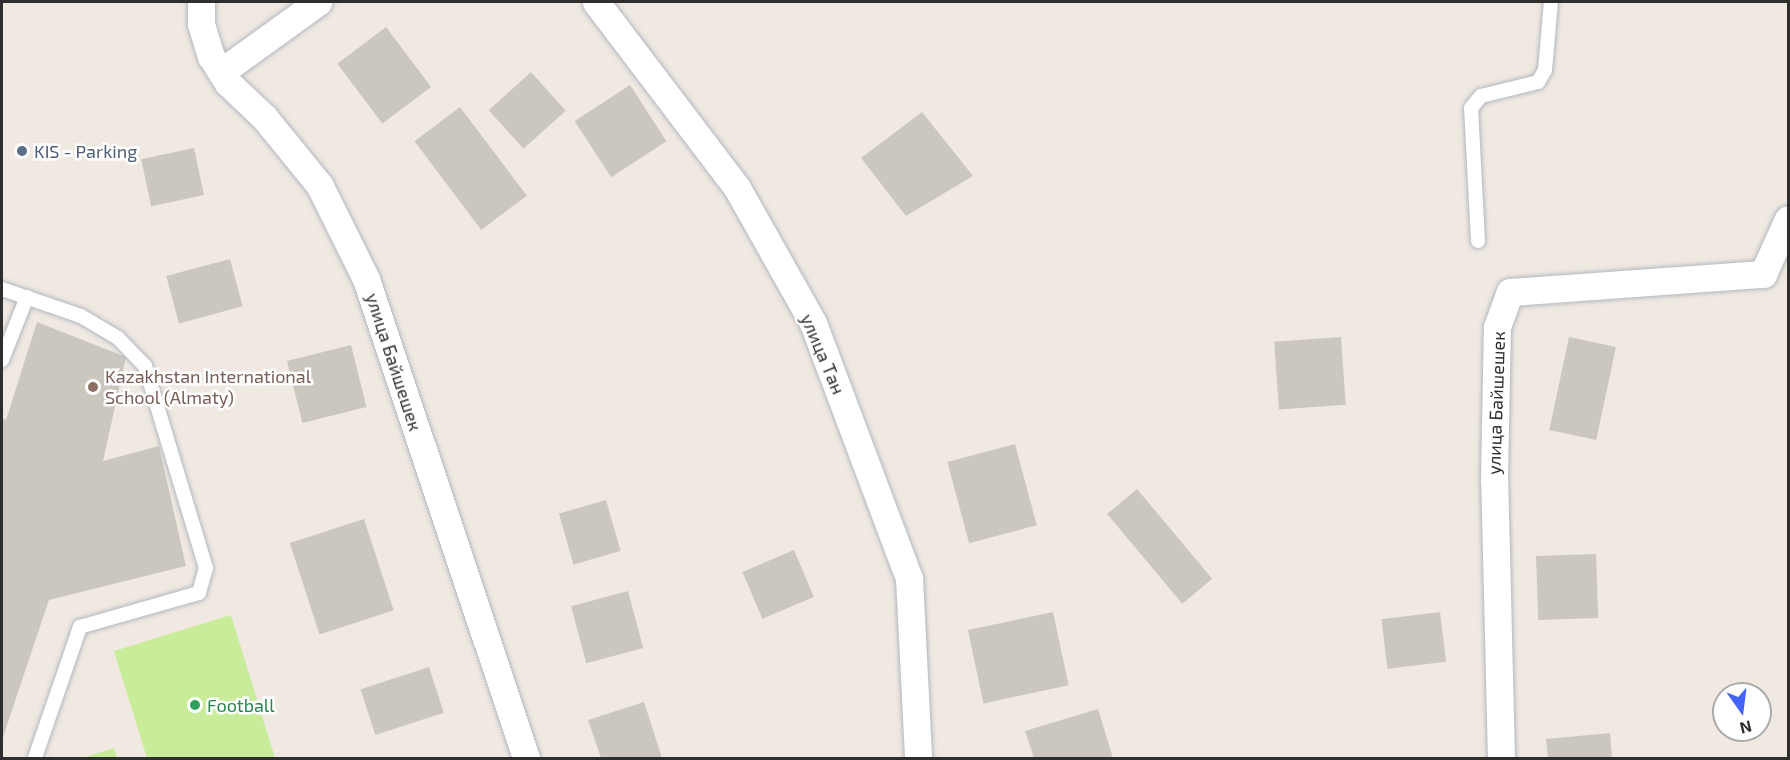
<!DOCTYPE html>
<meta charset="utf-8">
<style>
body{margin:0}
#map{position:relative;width:1790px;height:760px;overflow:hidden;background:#efe9e1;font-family:"Exo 2",sans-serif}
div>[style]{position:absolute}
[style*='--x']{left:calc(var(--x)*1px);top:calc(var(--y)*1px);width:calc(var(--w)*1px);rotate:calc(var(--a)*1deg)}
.pitch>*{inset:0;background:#c9ec9a}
.building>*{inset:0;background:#cbc7bf;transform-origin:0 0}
.roads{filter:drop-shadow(0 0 2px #b4b7c1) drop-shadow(0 0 2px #b4b7c1)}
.service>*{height:14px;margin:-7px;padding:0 7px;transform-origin:7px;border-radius:7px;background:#fff}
.minor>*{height:27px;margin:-13.5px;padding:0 13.5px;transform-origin:13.5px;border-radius:13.5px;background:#fff}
.dots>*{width:16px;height:16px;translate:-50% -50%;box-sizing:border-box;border:3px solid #fff;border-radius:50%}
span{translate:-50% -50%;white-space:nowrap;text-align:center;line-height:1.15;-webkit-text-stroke:5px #fff;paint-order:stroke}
.service-label{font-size:18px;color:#4e5e75}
.left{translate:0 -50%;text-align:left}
.street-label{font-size:18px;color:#2e2e2e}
.education-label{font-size:18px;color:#785e54}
.leisure-label{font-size:18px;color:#27864d}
.frame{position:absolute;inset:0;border:3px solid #2e2e2e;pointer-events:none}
.north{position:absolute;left:1712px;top:682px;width:60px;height:60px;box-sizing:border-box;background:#fff;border:2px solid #ababab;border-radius:50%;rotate:166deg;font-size:16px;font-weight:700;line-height:24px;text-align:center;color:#2e2e2e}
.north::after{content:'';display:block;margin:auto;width:21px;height:27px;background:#4264fb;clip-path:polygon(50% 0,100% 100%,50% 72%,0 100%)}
</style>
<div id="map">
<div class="pitch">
<i style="clip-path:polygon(231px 615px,275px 758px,147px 758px,114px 651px)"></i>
<i style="clip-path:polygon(114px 748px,117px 758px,82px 758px)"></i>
</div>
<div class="building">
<i style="left:386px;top:27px;width:75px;height:61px;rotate:53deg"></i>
<i style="left:531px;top:72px;width:52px;height:57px;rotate:48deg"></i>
<i style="left:630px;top:85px;width:67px;height:66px;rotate:57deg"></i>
<i style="left:460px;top:107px;width:111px;height:57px;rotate:53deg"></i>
<i style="clip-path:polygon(922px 112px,973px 176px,906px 216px,861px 158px)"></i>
<i style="left:194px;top:148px;width:48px;height:54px;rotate:78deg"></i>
<i style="left:230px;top:259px;width:49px;height:66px;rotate:75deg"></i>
<i style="clip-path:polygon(37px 322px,126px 357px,103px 461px,159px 446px,186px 566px,49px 600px,2px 740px,2px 418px,6px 420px)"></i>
<i style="left:1341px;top:337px;width:68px;height:67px;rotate:86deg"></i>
<i style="left:1569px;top:337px;width:48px;height:95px;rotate:12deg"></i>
<i style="left:351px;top:345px;width:64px;height:66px;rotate:76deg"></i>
<i style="left:1015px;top:444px;width:84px;height:70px;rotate:75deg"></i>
<i style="left:1137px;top:489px;width:117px;height:39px;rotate:50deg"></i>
<i style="left:606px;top:500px;width:53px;height:49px;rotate:74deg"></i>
<i style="left:364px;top:519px;width:96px;height:78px;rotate:72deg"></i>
<i style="left:794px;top:550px;width:51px;height:56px;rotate:67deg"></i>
<i style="left:1596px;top:554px;width:64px;height:60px;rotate:88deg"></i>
<i style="left:628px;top:591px;width:59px;height:59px;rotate:75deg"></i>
<i style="left:1053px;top:612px;width:75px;height:87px;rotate:78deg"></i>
<i style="left:1440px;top:612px;width:50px;height:59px;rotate:83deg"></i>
<i style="left:429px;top:667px;width:48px;height:72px;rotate:72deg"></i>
<i style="clip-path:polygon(644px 702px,662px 758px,601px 758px,588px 720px)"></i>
<i style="clip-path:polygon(1098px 709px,1113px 758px,1034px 758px,1025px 731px)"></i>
<i style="clip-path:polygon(1610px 733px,1612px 758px,1548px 758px,1546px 739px)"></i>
</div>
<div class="roads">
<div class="service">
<i style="--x:1478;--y:241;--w:133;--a:-93"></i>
<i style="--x:1471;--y:108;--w:16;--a:-50"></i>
<i style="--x:1481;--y:96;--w:59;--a:-13.8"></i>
<i style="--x:1538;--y:82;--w:14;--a:-60"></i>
<i style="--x:1545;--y:70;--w:68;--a:-85"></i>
<i style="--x:2;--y:289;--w:83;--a:18.9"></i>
<i style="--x:81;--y:316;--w:43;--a:30.7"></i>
<i style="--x:118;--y:338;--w:39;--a:46"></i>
<i style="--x:145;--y:366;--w:211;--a:73.2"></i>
<i style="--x:206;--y:568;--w:26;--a:106"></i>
<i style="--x:199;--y:593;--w:124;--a:164.1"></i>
<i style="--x:80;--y:627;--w:139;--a:109"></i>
<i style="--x:2;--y:360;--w:68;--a:-68.4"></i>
</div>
<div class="minor">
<i style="--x:201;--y:2;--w:22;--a:90"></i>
<i style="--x:201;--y:24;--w:34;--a:73"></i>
<i style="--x:211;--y:56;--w:32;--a:58"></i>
<i style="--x:228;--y:83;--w:50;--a:43.4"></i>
<i style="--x:264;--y:117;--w:89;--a:50.9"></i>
<i style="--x:320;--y:186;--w:104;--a:63.7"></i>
<i style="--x:366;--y:279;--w:505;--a:71.53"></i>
<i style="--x:596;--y:2;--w:233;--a:52.8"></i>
<i style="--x:737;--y:188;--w:155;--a:60.6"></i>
<i style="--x:813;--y:323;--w:272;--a:69.4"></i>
<i style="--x:909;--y:578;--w:180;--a:87.1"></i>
<i style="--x:221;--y:72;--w:120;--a:-35.8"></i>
<i style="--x:1501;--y:758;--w:279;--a:-91.4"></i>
<i style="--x:1494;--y:479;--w:152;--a:-88.9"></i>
<i style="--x:1497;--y:327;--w:37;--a:-70"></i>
<i style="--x:1510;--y:292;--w:254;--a:-4.1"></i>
<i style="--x:1763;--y:274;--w:60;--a:-65.6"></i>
</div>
</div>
<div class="dots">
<i style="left:22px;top:151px;background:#5c6f8a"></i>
<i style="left:93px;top:387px;background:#8d6e63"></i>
<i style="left:195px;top:705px;background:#2e9e5b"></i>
</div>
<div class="service-label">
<span class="left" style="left:34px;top:151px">KIS - Parking</span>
</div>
<div class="street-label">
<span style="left:823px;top:354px;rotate:67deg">улица Тан</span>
<span style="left:394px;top:362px;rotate:72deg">улица Байшешек</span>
<span style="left:1496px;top:403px;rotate:-88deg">улица Байшешек</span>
</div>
<div class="education-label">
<span class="left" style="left:105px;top:387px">Kazakhstan International<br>School (Almaty)</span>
</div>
<div class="leisure-label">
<span class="left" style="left:207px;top:705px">Football</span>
</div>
<div class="frame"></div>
<div class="north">N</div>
</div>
